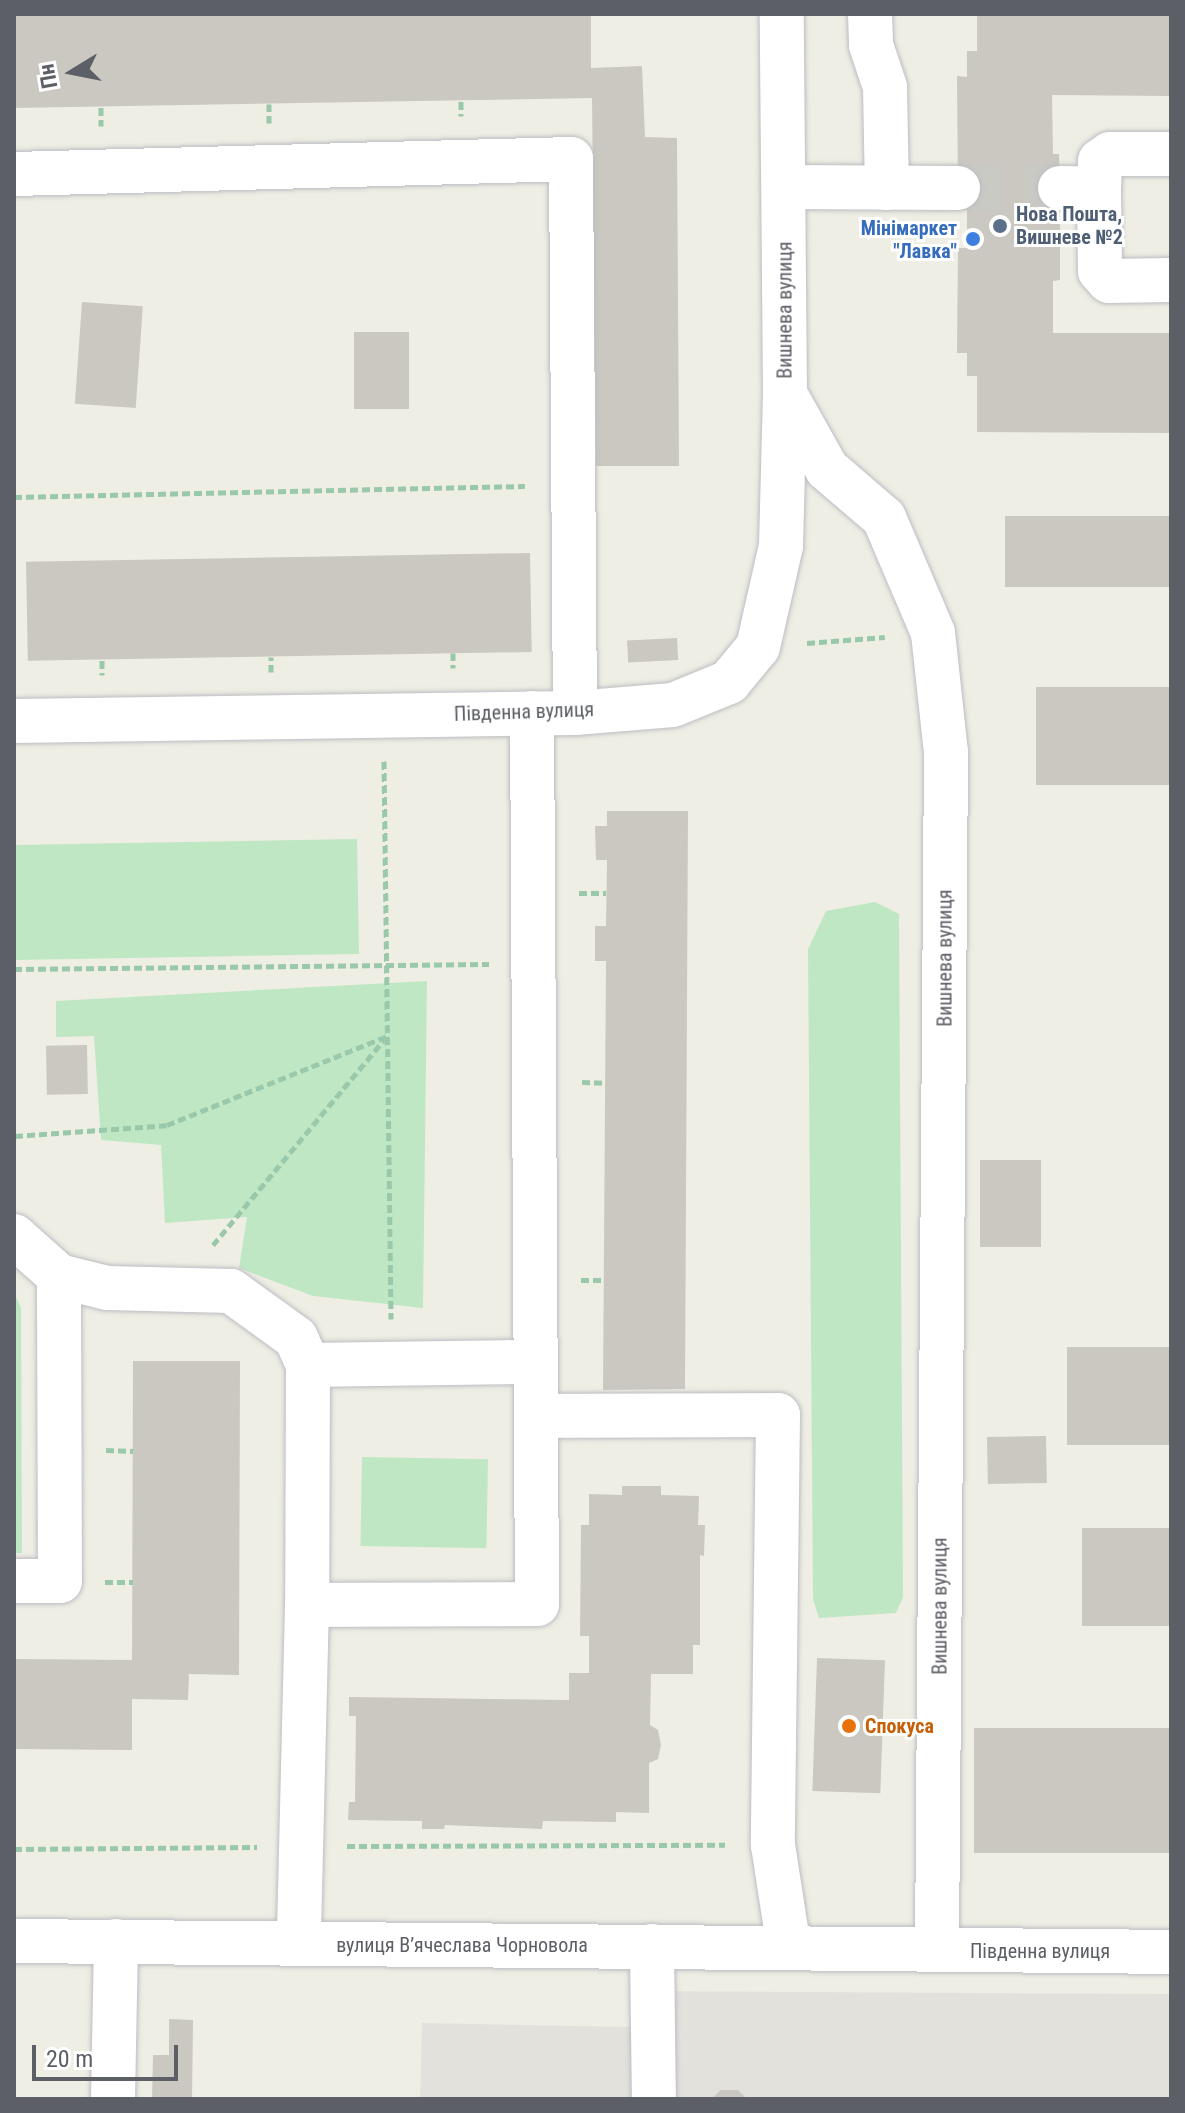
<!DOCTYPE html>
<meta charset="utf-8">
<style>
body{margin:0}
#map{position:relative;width:1185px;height:2113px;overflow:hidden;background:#efeee4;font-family:"Roboto Condensed",sans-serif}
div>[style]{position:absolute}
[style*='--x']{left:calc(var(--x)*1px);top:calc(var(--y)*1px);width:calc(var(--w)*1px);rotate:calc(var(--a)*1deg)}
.industrial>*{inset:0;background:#e3e1dc}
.green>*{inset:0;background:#c0e7c4;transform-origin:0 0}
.building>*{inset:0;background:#cac8c1;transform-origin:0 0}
.minor-tunnel>*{height:44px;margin-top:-22px;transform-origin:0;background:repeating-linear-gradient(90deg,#cacac4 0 44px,transparent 0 66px)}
.path>*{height:5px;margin-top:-2.5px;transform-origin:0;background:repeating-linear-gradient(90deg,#99c8ab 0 8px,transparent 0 12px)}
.roads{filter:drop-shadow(0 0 2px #bcbdc3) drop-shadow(0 0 2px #bcbdc3)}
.minor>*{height:44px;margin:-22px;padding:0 22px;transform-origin:22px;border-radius:22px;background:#fff}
.dots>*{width:22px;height:22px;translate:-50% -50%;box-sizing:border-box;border:4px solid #fff;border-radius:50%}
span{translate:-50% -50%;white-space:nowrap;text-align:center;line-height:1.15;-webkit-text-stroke:6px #fff;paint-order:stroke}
.service-label{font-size:20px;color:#4e5e75;font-weight:700}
.left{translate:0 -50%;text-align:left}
.shop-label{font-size:20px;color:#366cbe;font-weight:700}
.right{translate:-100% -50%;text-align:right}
.street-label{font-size:20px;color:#5c5f65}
.food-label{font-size:20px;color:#c56008;font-weight:700}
.frame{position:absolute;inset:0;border:16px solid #5c5f65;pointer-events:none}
.north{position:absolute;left:32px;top:32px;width:80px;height:80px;-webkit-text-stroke:6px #fff;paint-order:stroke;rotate:260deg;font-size:22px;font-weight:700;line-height:32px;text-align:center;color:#5c5f65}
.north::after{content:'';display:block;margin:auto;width:28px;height:36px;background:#5c5f65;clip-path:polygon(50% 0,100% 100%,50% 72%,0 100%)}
.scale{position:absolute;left:32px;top:2045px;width:146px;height:36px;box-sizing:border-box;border:4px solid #5c5f65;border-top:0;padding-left:10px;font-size:24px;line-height:28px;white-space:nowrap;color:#5c5f65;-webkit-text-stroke:6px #fff;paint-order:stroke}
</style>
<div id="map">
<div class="industrial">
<i style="clip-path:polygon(633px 1991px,1171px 1994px,1171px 2099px,420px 2099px,422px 2023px,632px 2027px)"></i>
</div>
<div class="green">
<i style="left:357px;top:839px;width:115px;height:343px;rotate:89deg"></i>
<i style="clip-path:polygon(875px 902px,899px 914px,903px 1597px,896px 1613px,819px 1618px,813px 1599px,808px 949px,826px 911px)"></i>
<i style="clip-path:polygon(427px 981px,423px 1308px,313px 1296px,239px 1268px,247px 1217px,165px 1223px,161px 1145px,101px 1140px,94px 1036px,56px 1037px,56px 1001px)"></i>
<i style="clip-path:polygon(14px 1292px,21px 1308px,22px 1553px,14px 1553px)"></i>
<i style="left:362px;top:1457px;width:126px;height:89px;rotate:1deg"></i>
</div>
<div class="building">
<i style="clip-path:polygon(14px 14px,591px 14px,591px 68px,642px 66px,645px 137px,677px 138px,679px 466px,596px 466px,592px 98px,14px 108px)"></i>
<i style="clip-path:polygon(977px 14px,1171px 14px,1171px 96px,1052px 95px,1053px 154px,1059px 154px,1060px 188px,1060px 280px,1053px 281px,1053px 333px,1171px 333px,1171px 433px,977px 432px,977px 376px,967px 376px,967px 353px,957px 353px,958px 248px,967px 248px,967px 197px,958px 197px,957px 76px,967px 77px,967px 51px,977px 51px)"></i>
<i style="left:82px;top:302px;width:61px;height:102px;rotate:4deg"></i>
<i style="left:354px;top:332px;width:55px;height:77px"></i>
<i style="left:1005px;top:516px;width:166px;height:71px"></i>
<i style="left:530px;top:553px;width:99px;height:504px;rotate:89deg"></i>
<i style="left:677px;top:638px;width:22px;height:50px;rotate:87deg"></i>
<i style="left:1171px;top:687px;width:98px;height:135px;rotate:90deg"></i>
<i style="clip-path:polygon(607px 811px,688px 811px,685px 1389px,603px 1390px,606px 961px,595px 961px,595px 926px,606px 926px,607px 860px,596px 860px,595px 826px,607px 826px)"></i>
<i style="left:87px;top:1045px;width:49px;height:41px;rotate:89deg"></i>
<i style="left:1041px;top:1160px;width:87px;height:61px;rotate:90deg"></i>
<i style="left:1171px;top:1347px;width:98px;height:104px;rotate:90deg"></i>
<i style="clip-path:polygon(133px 1361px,240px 1361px,239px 1675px,189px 1674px,188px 1700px,132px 1699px,132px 1750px,14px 1749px,14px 1659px,132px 1660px)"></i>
<i style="left:1046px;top:1436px;width:47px;height:59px;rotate:89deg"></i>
<i style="clip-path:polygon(622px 1486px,661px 1486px,661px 1495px,699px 1496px,698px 1525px,705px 1525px,704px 1556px,700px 1555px,700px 1645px,693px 1645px,693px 1674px,651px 1674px,650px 1725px,658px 1730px,661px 1745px,658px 1759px,649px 1763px,649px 1813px,616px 1812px,616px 1822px,543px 1821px,542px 1829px,445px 1825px,444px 1829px,422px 1829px,422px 1821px,348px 1820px,349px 1802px,355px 1802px,356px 1716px,349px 1716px,349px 1697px,569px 1700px,569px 1673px,589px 1673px,589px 1636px,580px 1636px,581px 1525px,589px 1525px,589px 1494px,622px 1495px)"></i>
<i style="left:1171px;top:1528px;width:98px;height:89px;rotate:90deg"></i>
<i style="left:817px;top:1658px;width:68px;height:133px;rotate:2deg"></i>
<i style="left:974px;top:1728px;width:197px;height:125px"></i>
<i style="clip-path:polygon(169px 2019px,193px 2020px,192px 2099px,152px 2099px,153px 2055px,169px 2055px)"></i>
<i style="clip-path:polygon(721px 2090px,738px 2090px,747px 2099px,711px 2099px)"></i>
</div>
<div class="minor-tunnel">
<i style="--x:958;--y:188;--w:102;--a:0"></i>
</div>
<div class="path">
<i style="--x:461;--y:101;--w:15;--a:90"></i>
<i style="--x:101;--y:107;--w:19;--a:90"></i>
<i style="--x:269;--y:123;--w:19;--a:-90"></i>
<i style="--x:14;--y:497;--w:511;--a:-1.23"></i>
<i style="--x:807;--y:643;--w:78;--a:-4.4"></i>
<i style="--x:453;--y:653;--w:15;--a:90"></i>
<i style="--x:102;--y:660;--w:15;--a:90"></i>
<i style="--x:271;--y:672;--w:15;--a:-90"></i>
<i style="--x:384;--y:761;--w:558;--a:89.28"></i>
<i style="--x:579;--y:893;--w:27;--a:0"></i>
<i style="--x:14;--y:969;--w:475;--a:-0.6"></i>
<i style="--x:582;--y:1082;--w:23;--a:2"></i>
<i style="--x:15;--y:1136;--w:152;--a:-4.1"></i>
<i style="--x:167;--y:1125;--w:237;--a:-22"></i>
<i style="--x:213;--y:1245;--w:271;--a:-50.2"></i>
<i style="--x:581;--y:1280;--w:23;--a:0"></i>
<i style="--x:106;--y:1450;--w:27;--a:2"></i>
<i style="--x:105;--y:1582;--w:28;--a:0"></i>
<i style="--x:347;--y:1846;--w:378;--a:-0.2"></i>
<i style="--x:14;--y:1849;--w:243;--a:-0.5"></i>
</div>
<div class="roads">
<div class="minor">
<i style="--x:870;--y:14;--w:31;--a:88"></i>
<i style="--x:871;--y:45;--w:44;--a:71.6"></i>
<i style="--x:885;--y:87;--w:101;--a:88.9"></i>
<i style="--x:1171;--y:154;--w:61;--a:180"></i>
<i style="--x:1110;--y:154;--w:12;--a:145"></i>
<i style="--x:1100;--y:161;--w:28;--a:92"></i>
<i style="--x:1099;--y:189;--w:82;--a:89.3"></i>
<i style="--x:1100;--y:271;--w:13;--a:48"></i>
<i style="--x:1109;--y:281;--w:62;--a:-0.9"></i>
<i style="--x:14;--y:174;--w:557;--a:-1.54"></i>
<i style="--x:571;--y:159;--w:554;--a:89.59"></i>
<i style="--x:784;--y:187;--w:174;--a:0.3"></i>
<i style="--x:1060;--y:188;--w:39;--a:1"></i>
<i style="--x:785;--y:394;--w:86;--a:60.8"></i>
<i style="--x:827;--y:469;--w:75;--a:40.7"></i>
<i style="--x:884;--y:518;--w:125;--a:66.9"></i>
<i style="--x:933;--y:633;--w:120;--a:83.8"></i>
<i style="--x:946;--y:752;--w:1198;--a:90.43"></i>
<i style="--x:14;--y:721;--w:561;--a:-0.82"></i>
<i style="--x:575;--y:713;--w:98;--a:-4.7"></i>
<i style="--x:673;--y:705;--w:61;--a:-22.3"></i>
<i style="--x:729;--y:682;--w:45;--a:-50.4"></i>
<i style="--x:758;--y:647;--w:104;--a:-77.2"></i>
<i style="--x:781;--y:546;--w:152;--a:-88.5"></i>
<i style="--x:785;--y:394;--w:380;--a:-90.5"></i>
<i style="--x:14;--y:1236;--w:60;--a:41.6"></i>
<i style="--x:59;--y:1276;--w:49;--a:14"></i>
<i style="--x:107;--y:1288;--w:124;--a:1.4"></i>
<i style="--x:231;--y:1291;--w:80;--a:35.9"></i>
<i style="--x:296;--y:1338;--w:30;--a:66"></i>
<i style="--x:308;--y:1365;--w:240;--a:90.2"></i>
<i style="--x:307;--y:1605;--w:339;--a:91.4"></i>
<i style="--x:308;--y:1365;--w:227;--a:-0.8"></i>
<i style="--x:536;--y:1416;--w:242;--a:-0.2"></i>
<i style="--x:778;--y:1415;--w:430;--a:90.7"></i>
<i style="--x:773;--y:1845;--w:104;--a:81.2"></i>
<i style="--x:14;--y:1581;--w:46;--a:0"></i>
<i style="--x:60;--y:1581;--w:305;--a:-90.2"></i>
<i style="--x:307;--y:1605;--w:230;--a:-0.2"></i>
<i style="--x:537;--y:1604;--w:891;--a:-90.32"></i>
<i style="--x:14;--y:1941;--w:1157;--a:0.54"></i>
<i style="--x:652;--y:1946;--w:153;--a:89.3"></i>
<i style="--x:113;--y:2099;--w:158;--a:-88.9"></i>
</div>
</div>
<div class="dots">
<i style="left:1000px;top:226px;background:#5c6f8a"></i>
<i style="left:973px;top:239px;background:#3f7fe0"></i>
<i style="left:849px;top:1726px;background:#e8710a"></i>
</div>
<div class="service-label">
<span class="left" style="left:1016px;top:226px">Нова Пошта,<br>Вишневе №2</span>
</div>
<div class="shop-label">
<span class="right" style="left:957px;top:240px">Мінімаркет<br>"Лавка"</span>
</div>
<div class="street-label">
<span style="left:785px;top:310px;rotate:-90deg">Вишнева вулиця</span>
<span style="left:524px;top:712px;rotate:-2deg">Південна вулиця</span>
<span style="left:945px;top:958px;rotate:-90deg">Вишнева вулиця</span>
<span style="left:940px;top:1606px;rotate:-90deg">Вишнева вулиця</span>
<span style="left:462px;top:1945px">вулиця Вʼячеслава Чорновола</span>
<span style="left:1040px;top:1951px">Південна вулиця</span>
</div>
<div class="food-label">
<span class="left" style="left:865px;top:1726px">Спокуса</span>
</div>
<div class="frame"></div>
<div class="north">Пн</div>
<div class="scale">20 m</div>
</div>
